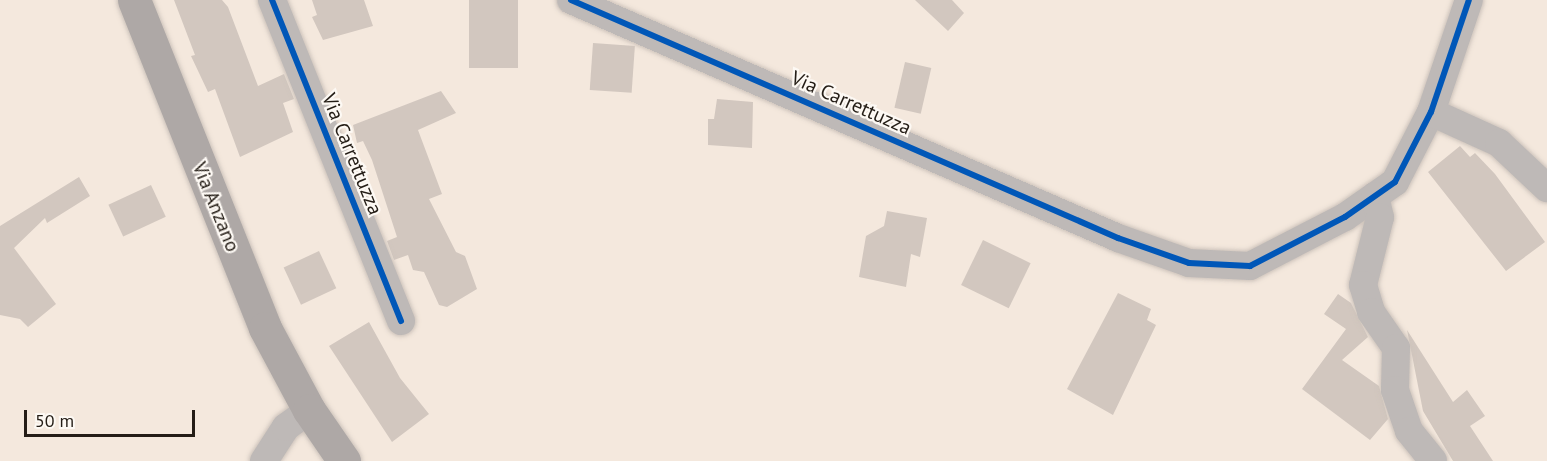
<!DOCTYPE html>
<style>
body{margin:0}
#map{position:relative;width:1547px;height:461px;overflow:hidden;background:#f4e8dd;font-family:"PT Sans",sans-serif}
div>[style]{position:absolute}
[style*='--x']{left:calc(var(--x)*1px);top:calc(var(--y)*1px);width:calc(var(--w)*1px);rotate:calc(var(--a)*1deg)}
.building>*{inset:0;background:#d2c7bf;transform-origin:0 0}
.roads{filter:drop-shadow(0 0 2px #cdc3bb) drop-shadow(0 0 2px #cdc3bb)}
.minor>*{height:28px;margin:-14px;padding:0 14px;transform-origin:14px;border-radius:14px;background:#beb9b7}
.major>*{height:33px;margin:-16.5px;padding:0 16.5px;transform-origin:16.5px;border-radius:16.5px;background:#aea8a6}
.cycleway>*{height:6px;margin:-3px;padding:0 3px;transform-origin:3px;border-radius:3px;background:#0057b8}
span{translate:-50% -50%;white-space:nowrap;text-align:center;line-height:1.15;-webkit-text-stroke:4.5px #fdf9f4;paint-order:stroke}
.street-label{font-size:20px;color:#241d16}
.scale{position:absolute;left:24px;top:410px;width:171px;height:27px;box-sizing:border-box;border:3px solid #241d16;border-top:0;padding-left:8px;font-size:18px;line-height:21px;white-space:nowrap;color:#241d16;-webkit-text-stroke:4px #fdf9f4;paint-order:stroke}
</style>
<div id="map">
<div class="building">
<i style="clip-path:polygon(174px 0,222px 0,228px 7px,258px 86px,284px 74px,294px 99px,283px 103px,293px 132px,240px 157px,215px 89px,208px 92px,191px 56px,195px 55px)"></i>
<i style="clip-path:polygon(312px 0,364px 0,373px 26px,323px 40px,312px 17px,317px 15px)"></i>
<i style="left:469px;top:0;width:49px;height:68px"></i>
<i style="clip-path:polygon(915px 0,952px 0,964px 13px,948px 31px)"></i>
<i style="left:593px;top:43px;width:42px;height:47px;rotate:4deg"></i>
<i style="left:905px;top:62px;width:27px;height:47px;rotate:13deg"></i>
<i style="clip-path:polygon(441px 91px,456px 113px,418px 130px,442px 194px,429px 199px,456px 252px,465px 256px,477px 289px,447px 307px,439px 305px,424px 272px,413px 270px,408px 255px,394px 260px,387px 241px,397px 237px,372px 160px,363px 141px,357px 143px,353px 125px)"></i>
<i style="clip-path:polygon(717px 99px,753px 102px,752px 148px,708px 145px,708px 119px,714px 119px)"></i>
<i style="clip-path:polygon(1460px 146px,1470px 157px,1475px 153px,1495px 174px,1545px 242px,1506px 271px,1428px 172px)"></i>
<i style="clip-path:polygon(79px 177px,90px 196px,47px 223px,45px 218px,14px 248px,56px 304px,28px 327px,20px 319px,0 315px,0 226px)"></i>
<i style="left:151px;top:185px;width:35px;height:47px;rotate:65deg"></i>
<i style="clip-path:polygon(887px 211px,927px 218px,920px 257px,911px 254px,906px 287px,859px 277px,866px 236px,884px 226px)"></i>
<i style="left:983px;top:240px;width:53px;height:50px;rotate:26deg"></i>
<i style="left:319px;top:251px;width:41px;height:39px;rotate:65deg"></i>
<i style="clip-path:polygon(1118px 293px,1151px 309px,1147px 320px,1156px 325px,1113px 415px,1067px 389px)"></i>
<i style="clip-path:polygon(1338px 294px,1351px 303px,1368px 337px,1342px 360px,1379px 386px,1388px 419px,1370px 440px,1302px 389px,1346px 329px,1324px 314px)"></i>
<i style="clip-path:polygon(369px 322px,400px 378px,429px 414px,392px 442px,329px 346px)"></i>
<i style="clip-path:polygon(1407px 330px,1453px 402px,1467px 390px,1485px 416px,1470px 426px,1493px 461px,1453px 461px,1423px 411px)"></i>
</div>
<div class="roads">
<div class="minor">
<i style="--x:272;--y:0;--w:346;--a:68.1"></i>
<i style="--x:571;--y:0;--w:597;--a:23.51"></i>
<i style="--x:1118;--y:238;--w:75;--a:19.4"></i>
<i style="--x:1189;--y:263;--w:61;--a:2.8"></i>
<i style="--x:1250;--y:266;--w:107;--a:-27.3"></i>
<i style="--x:1345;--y:217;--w:61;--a:-35"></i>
<i style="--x:1395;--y:182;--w:79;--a:-62.8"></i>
<i style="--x:1431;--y:112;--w:118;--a:-71.3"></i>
<i style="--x:1431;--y:112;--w:75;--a:24.5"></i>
<i style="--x:1499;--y:143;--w:66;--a:43.2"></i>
<i style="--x:1375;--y:196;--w:22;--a:77"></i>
<i style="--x:1380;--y:217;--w:70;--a:104"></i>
<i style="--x:1363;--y:285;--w:28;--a:73"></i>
<i style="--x:1371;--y:312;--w:44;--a:55.2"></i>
<i style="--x:1396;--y:348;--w:42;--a:91.4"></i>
<i style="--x:1395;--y:390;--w:43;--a:71.1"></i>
<i style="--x:1409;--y:431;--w:38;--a:51"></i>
<i style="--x:264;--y:461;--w:40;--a:-57.1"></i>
<i style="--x:286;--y:427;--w:29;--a:-36"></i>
</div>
<div class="major">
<i style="--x:134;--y:0;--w:353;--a:68.2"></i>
<i style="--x:265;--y:328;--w:93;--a:61.8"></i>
<i style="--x:309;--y:410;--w:62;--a:55.5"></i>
</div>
</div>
<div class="cycleway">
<i style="--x:272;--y:0;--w:346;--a:68.1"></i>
<i style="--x:571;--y:0;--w:597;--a:23.51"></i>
<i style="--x:1118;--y:238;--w:75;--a:19.4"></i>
<i style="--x:1189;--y:263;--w:61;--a:2.8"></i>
<i style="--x:1250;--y:266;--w:107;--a:-27.3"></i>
<i style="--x:1345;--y:217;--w:61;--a:-35"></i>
<i style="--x:1395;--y:182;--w:79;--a:-62.8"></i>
<i style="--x:1431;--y:112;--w:118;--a:-71.3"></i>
</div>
<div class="street-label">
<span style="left:851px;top:103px;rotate:24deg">Via Carrettuzza</span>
<span style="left:352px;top:154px;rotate:68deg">Via Carrettuzza</span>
<span style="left:216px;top:207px;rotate:68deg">Via Anzano</span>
</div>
<div class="scale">50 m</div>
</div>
